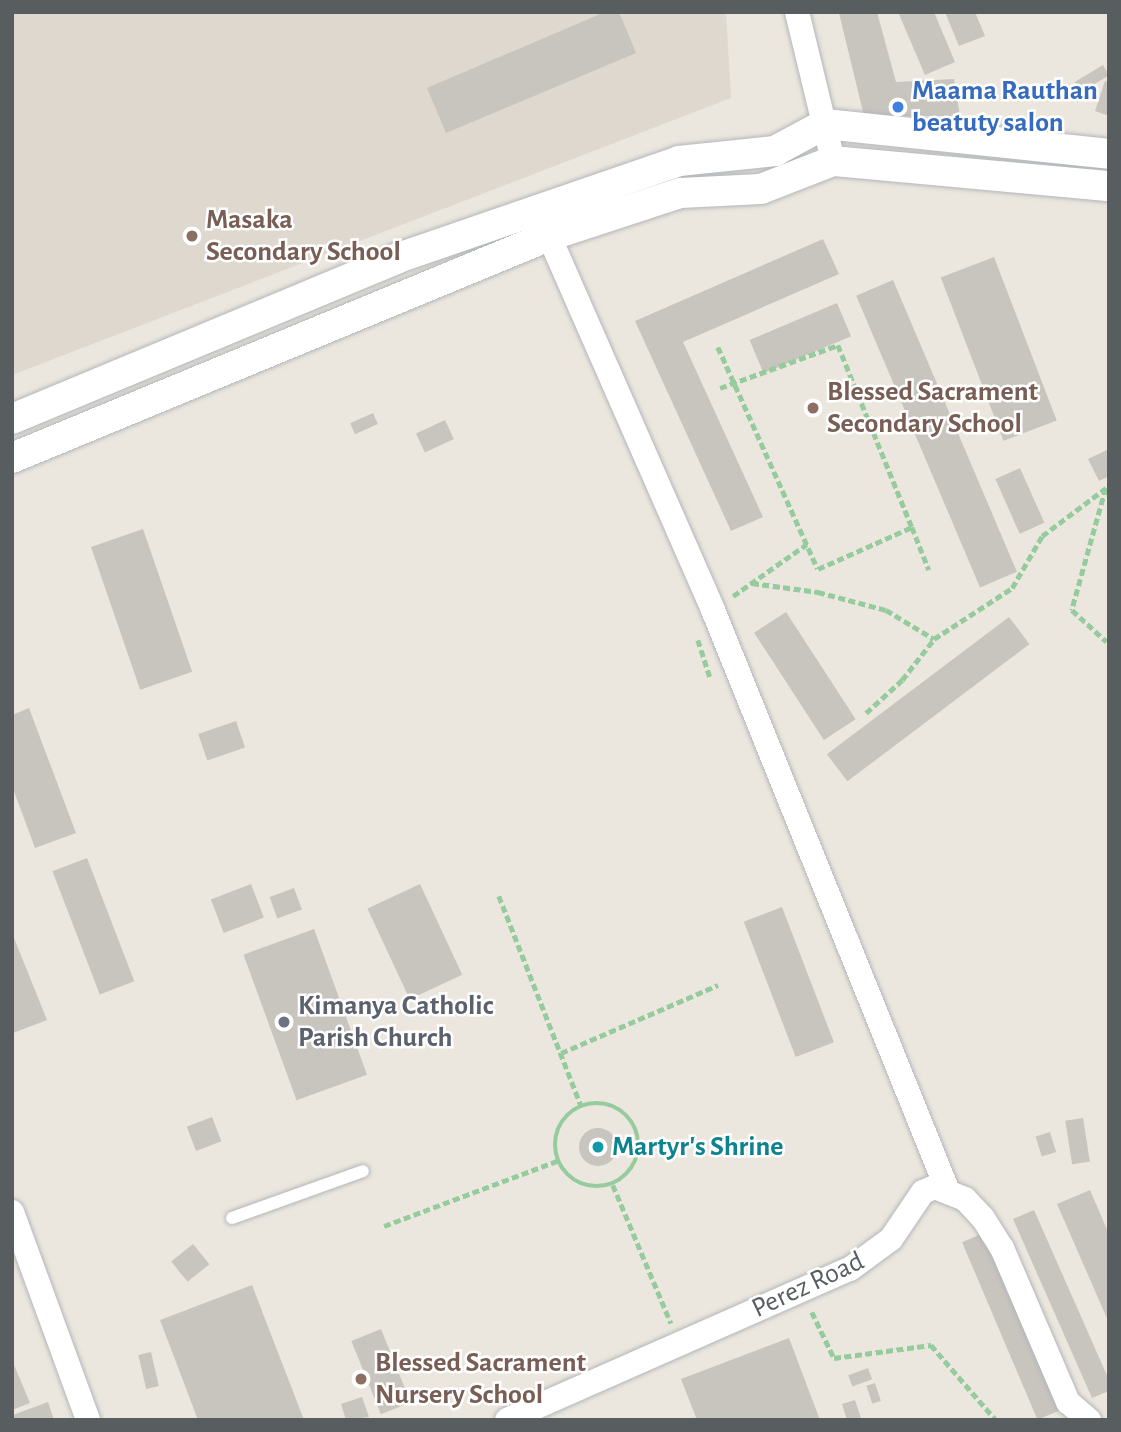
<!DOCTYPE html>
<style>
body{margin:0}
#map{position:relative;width:1121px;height:1432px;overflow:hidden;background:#ece7de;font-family:"Alegreya Sans",sans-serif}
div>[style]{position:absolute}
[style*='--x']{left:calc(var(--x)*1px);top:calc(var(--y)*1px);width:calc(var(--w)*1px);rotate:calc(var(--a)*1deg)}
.education>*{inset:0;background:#ded8cf}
.building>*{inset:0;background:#c8c4be;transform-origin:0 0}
.round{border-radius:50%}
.path>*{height:4.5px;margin-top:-2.25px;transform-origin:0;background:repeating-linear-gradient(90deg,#95cb9d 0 7px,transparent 0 10.5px)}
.path>.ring{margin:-2.25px;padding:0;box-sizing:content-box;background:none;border:4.5px solid #95cb9d;border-radius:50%}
.roads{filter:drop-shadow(0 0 2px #b2b6ba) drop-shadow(0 0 2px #b2b6ba)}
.service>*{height:12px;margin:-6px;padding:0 6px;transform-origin:6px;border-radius:6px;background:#fff}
.minor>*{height:24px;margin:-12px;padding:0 12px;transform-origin:12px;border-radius:12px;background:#fff}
.tertiary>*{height:30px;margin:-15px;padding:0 15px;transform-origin:15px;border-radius:15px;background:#fff}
.dots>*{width:19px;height:19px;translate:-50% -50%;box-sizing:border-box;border:4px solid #fff;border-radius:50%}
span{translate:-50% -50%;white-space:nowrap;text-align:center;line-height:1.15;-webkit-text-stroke:5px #fff;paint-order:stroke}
.shop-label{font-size:28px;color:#366cbe;font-weight:700}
.left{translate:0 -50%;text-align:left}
.education-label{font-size:28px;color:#785e54;font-weight:700}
.worship-label{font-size:28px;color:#5b616d;font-weight:700}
.culture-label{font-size:28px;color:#0d838f;font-weight:700}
.street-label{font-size:28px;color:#585d60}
.frame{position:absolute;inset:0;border:14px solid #585d60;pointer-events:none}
</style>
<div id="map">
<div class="education">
<i style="clip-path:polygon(12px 12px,726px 12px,731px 98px,12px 375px)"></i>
</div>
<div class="building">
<i style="clip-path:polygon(605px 12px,619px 12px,636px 53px,446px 133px,427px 88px)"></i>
<i style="clip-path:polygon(877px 12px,896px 82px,954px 79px,960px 116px,864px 116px,839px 13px)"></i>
<i style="clip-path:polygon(898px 12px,934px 12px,955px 62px,925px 75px)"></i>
<i style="clip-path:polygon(945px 12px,975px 12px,985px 36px,959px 46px)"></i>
<i style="left:1103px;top:65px;width:12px;height:33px;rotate:59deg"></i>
<i style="clip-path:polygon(1105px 81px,1109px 82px,1109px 116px,1095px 111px)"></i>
<i style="clip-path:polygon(823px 239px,839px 274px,683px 342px,763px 517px,731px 531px,635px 321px)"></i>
<i style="left:994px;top:257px;width:175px;height:57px;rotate:69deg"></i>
<i style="left:893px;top:280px;width:317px;height:40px;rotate:67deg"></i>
<i style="left:837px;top:303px;width:36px;height:95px;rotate:67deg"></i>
<i style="left:373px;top:413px;width:12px;height:25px;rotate:66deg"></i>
<i style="left:445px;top:420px;width:21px;height:32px;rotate:65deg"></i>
<i style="clip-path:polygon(1109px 449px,1109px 476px,1099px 481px,1088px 459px)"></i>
<i style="left:1020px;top:468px;width:60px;height:27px;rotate:66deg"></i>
<i style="left:143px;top:529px;width:151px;height:55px;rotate:71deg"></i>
<i style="left:786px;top:612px;width:128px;height:38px;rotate:57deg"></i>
<i style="left:1009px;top:617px;width:34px;height:228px;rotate:53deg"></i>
<i style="clip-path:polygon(29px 708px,76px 833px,35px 848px,12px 786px,12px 715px)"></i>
<i style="left:236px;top:721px;width:28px;height:40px;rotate:71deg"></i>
<i style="left:87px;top:858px;width:132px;height:37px;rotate:69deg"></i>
<i style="left:251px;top:884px;width:36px;height:43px;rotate:69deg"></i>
<i style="left:420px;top:884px;width:100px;height:58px;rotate:65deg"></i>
<i style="left:294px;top:888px;width:23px;height:26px;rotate:70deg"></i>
<i style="left:782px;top:907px;width:145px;height:41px;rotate:69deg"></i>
<i style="left:314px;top:929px;width:155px;height:75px;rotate:70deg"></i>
<i style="clip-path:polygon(12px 933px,47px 1020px,13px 1033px,12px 1032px)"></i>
<i style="left:212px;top:1117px;width:26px;height:27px;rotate:69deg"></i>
<i style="left:1083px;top:1118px;width:44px;height:18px;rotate:81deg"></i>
<i class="round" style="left:579px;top:1128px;width:38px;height:38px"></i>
<i style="left:1050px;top:1132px;width:21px;height:15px;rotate:73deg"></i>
<i style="clip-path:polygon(1090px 1190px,1109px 1234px,1109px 1323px,1057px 1204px)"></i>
<i style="clip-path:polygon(1034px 1210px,1109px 1380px,1109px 1391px,1092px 1398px,1013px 1219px)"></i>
<i style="left:986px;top:1232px;width:193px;height:26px;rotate:67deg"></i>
<i style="left:193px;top:1244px;width:26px;height:28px;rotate:51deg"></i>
<i style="clip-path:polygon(252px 1285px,304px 1420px,198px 1420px,160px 1320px)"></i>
<i style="left:381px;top:1329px;width:79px;height:32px;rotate:68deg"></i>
<i style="clip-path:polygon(789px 1338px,820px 1420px,697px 1420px,681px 1379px)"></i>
<i style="left:151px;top:1352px;width:35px;height:13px;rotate:77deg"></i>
<i style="clip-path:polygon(12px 1360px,30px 1403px,12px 1410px)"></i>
<i style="left:868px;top:1368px;width:12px;height:21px;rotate:70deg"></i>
<i style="left:875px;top:1383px;width:19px;height:9px;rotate:72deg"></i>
<i style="clip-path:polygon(362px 1397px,369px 1417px,346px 1420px,341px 1404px)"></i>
<i style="clip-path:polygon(855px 1400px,861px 1418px,867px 1420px,847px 1420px,842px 1404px)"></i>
<i style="clip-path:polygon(48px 1402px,54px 1420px,15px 1420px,13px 1415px)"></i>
</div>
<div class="path">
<i style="--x:718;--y:347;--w:243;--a:65.8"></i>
<i style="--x:818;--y:569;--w:103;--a:-24.1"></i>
<i style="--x:912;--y:527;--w:46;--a:68.4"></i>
<i style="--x:720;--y:388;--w:126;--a:-20"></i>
<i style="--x:838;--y:345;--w:196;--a:67.9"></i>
<i style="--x:1106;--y:488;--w:127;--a:105.6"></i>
<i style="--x:1072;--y:610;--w:47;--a:42.4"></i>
<i style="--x:752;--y:583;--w:67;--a:7.8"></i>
<i style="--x:818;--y:592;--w:70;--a:14.8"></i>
<i style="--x:886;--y:610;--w:56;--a:31.1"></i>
<i style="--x:934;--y:639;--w:93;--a:-33.2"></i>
<i style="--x:1012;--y:588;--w:60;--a:-60"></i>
<i style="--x:1042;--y:536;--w:80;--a:-36.9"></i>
<i style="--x:733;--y:596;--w:90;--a:-35.1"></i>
<i style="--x:698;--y:640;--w:40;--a:72"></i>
<i style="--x:866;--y:713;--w:49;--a:-42.5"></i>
<i style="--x:902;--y:680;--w:52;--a:-52"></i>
<i style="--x:499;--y:896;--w:225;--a:68.6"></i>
<i style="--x:561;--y:1053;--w:171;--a:-23.4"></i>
<i class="ring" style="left:555px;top:1103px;width:79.5px;height:79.5px"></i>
<i style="--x:613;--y:1185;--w:150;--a:67.2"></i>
<i style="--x:384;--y:1226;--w:185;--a:-20.6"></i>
<i style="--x:812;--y:1312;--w:51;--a:64.4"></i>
<i style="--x:834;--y:1358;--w:98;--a:-7.6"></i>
<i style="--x:931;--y:1345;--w:99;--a:49.1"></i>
</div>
<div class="roads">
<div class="service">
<i style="--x:232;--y:1218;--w:139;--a:-19.7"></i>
</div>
<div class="minor">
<i style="--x:797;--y:12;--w:153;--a:76.4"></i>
<i style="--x:549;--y:236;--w:408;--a:66.3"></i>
<i style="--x:713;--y:610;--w:624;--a:67.99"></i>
<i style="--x:12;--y:1212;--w:221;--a:69.9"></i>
<i style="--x:507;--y:1420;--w:375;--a:-23.8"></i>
<i style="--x:850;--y:1269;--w:51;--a:-36.2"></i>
<i style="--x:891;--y:1239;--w:57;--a:-55.8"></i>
<i style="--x:923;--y:1192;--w:13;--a:-23"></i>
<i style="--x:935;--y:1187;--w:32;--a:22"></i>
<i style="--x:965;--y:1199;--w:26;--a:47"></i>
<i style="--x:983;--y:1218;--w:36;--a:58"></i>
<i style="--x:1002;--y:1248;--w:168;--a:66.8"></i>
<i style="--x:1068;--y:1402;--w:28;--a:41"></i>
</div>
<div class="tertiary">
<i style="--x:12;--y:419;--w:418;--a:-22.6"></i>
<i style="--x:398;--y:258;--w:297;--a:-19"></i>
<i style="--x:679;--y:161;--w:97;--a:-5.9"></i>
<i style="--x:775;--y:151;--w:57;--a:-28.4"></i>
<i style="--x:825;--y:124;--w:286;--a:6"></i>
<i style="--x:12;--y:458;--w:581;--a:-22.46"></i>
<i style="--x:549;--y:236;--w:138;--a:-18.2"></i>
<i style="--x:680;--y:193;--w:81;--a:-2.8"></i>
<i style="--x:761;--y:189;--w:77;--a:-21.3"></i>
<i style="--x:833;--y:161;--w:277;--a:5.2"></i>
</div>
</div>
<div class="dots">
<i style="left:898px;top:107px;background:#3f7fe0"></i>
<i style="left:192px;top:236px;background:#8d6e63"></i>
<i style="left:813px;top:408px;background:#8d6e63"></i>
<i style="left:284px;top:1022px;background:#6b7280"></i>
<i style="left:598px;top:1147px;background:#0f9aa8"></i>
<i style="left:361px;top:1379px;background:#8d6e63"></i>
</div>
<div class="shop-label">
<span class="left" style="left:912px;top:107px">Maama Rauthan<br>beatuty salon</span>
</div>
<div class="education-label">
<span class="left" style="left:206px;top:236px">Masaka<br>Secondary School</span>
<span class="left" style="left:827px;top:408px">Blessed Sacrament<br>Secondary School</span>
<span class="left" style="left:375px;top:1379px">Blessed Sacrament<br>Nursery School</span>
</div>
<div class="worship-label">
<span class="left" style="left:298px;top:1022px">Kimanya Catholic<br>Parish Church</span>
</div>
<div class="culture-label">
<span class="left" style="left:612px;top:1147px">Martyr's Shrine</span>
</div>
<div class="street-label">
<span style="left:808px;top:1285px;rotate:-25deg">Perez Road</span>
</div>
<div class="frame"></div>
</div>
